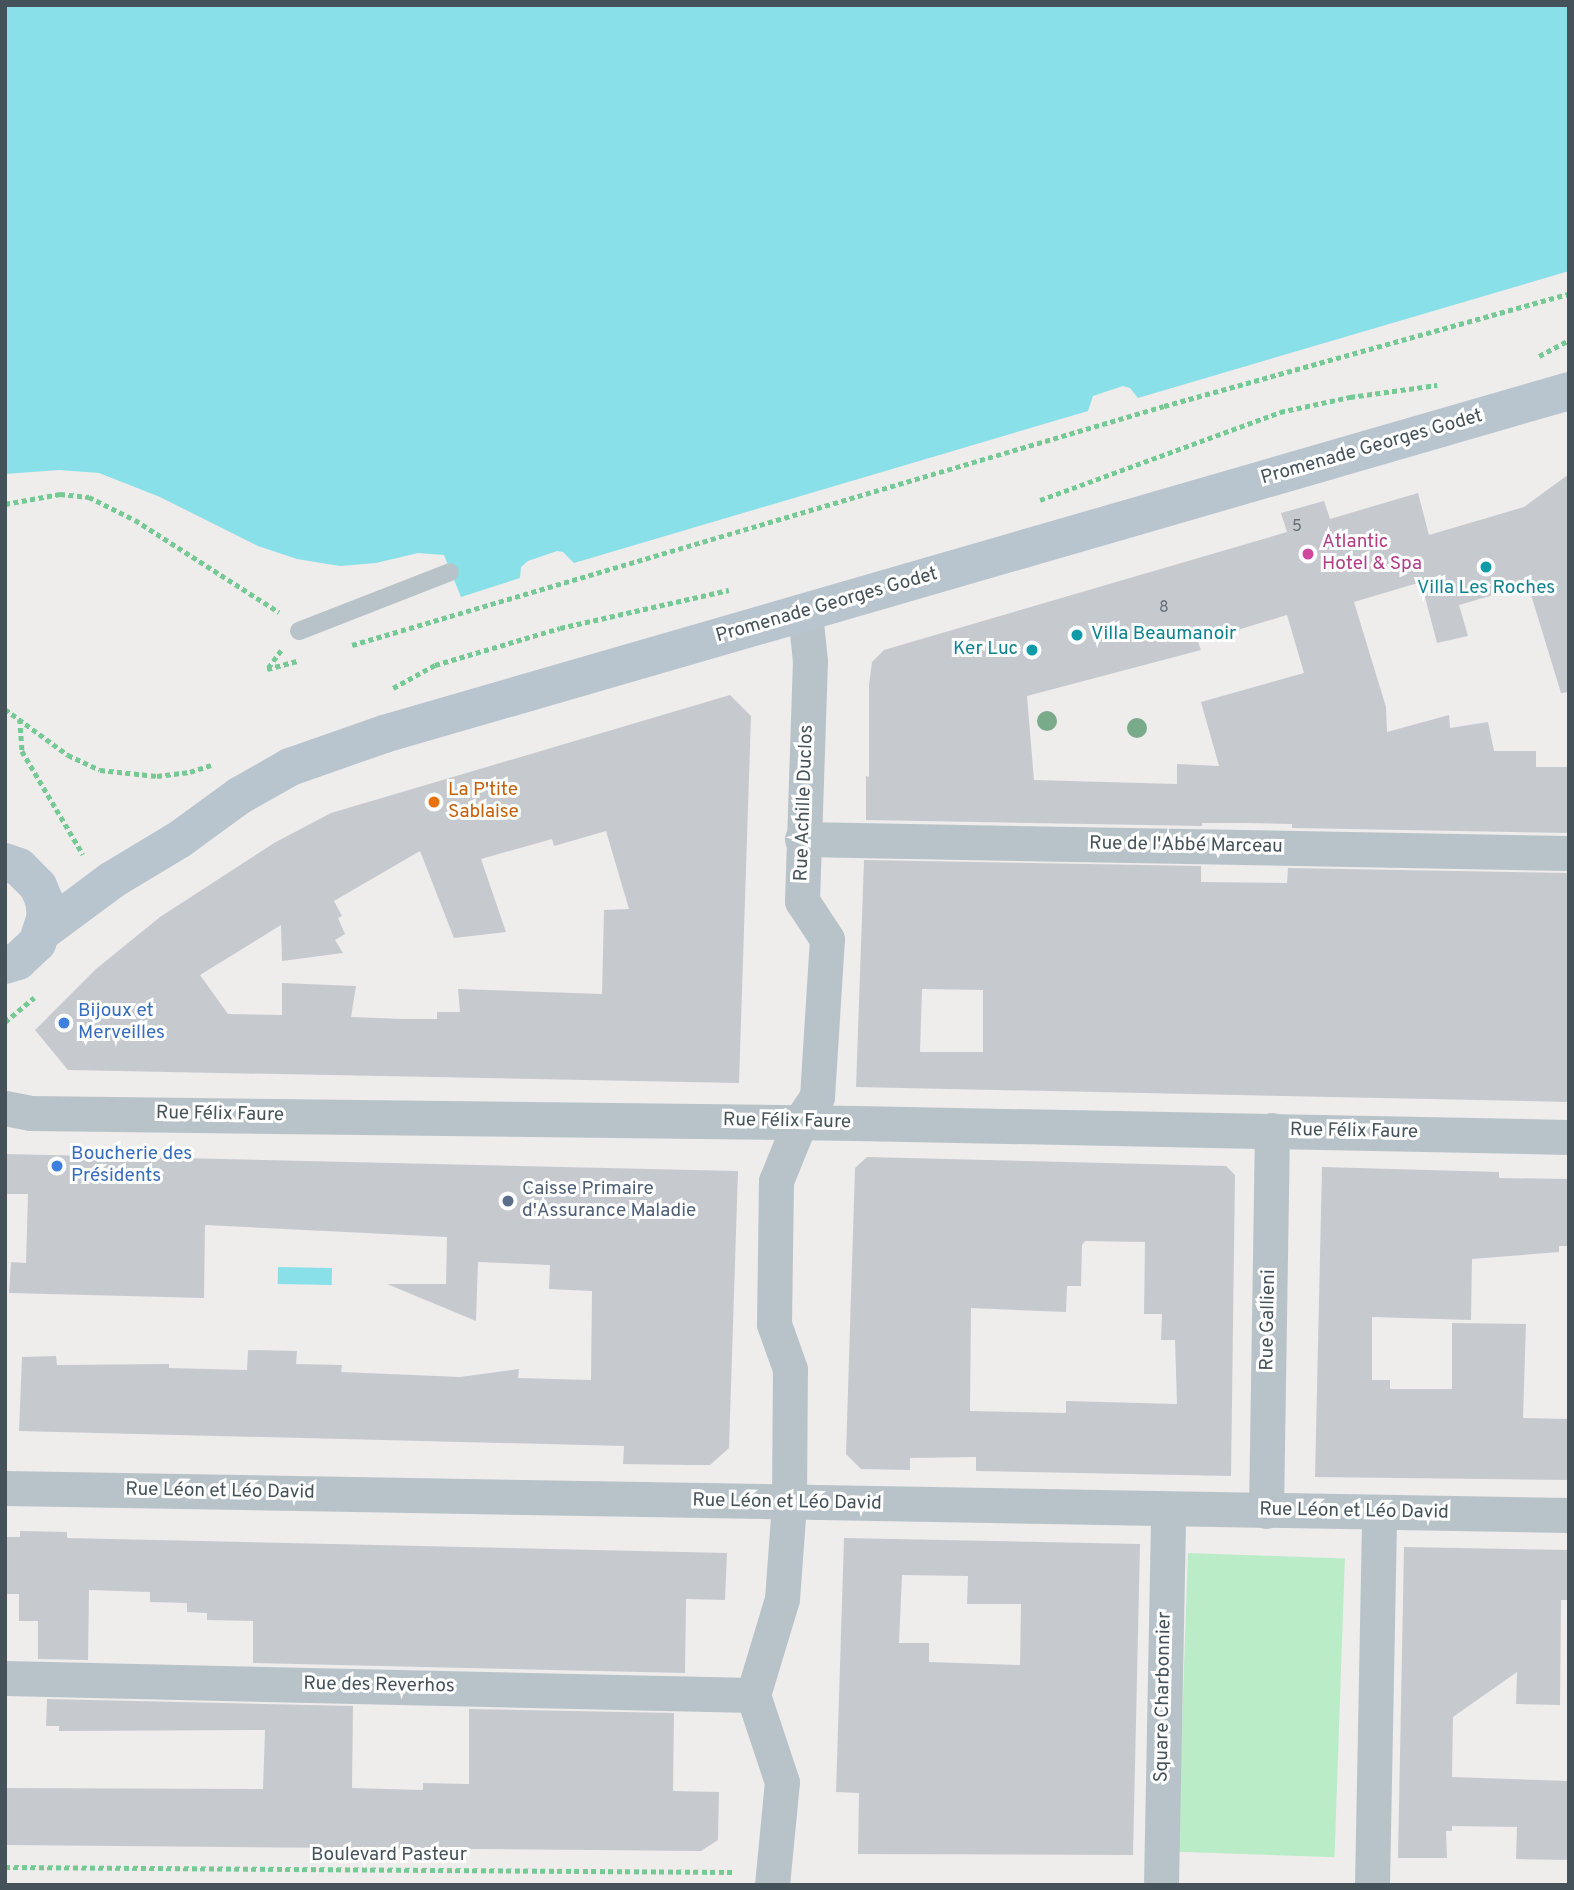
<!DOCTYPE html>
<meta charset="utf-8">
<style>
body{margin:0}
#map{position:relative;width:1574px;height:1890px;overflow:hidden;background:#efecec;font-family:Overpass,sans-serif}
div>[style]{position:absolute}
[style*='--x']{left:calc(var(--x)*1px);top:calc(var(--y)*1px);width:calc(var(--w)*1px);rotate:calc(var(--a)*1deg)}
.green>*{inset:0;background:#bbecc8;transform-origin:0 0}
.water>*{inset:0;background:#89e0e8;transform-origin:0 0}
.building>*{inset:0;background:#c6cacf}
.path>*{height:4.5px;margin-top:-2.25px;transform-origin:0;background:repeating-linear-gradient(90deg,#74c994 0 5px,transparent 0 8.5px)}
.lane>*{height:18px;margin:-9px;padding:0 9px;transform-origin:9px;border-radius:9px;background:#b8c3c9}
.street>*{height:35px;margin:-17.5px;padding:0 17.5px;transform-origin:17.5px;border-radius:17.5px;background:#b8c3c9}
.secondary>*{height:38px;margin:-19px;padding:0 19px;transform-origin:19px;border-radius:19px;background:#b8c5ce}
.trees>*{width:20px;height:20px;margin:-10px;border-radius:50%;background:#79ab8b}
.dots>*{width:19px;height:19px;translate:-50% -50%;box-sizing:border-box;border:4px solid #fff;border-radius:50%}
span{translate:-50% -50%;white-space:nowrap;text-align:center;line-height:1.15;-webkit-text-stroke:6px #fff;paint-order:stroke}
.number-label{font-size:16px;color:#657076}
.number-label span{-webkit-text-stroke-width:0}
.street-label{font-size:19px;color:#455259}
.hotel-label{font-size:19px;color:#b23c85}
.left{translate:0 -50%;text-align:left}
.culture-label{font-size:19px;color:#0d838f}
.right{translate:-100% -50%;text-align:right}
.food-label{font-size:19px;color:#c56008}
.shop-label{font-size:19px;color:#366cbe}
.service-label{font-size:19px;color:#4e5e75}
.frame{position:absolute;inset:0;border:7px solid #455259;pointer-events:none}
</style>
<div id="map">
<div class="green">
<i style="left:1188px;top:1553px;width:157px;height:299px;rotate:2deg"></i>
</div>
<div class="water">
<i style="clip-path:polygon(5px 5px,1569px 5px,1569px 271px,1138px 398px,1130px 388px,1123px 386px,1093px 396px,1088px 411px,574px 563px,563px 552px,557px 551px,528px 561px,521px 567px,520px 578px,461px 597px,444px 555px,418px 553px,376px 563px,340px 566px,297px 559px,258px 546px,160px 497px,99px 473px,59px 470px,5px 474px)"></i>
<i style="left:278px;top:1267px;width:54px;height:17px;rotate:1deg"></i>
</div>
<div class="building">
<i style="clip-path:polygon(evenodd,1569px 474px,1569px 692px,1561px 693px,1528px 585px,1459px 605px,1468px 636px,1437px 643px,1421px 582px,1354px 602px,1386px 707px,1387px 732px,1449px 715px,1450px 728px,1488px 722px,1494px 751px,1536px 751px,1536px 767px,1569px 767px,1569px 833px,1292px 828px,1292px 824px,1247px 823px,1202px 823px,1202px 826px,866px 820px,866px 776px,869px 777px,869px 685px,872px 662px,884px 650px,1287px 532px,1281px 513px,1324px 501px,1330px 519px,1418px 493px,1429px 535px,1524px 507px,1569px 474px,1287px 615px,1304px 673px,1201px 702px,1219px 766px,1177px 764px,1177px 784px,1034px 780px,1027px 696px,1201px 650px,1198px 642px,1287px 615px)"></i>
<i style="clip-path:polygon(evenodd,730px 695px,751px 716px,739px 1083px,68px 1070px,35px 1030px,96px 969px,160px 917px,274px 843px,331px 813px,730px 695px,606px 831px,629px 909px,604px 910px,602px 994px,458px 989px,460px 1012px,437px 1012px,437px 1019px,404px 1019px,351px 1017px,356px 986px,282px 983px,282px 1015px,228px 1014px,200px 975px,281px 925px,282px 961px,343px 953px,335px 940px,345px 934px,338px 918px,342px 916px,334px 901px,420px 851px,454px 938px,506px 932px,481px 859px,552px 839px,554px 846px,606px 831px)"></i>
<i style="clip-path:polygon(evenodd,864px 860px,1201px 866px,1201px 882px,1287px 883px,1288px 868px,1569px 873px,1569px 1102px,856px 1087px,864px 860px,922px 989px,983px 990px,983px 1052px,920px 1052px,922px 989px)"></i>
<i style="clip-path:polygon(5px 1154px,738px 1171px,729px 1448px,710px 1465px,689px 1465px,623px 1464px,624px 1446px,19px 1431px,22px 1357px,56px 1356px,57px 1365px,169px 1364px,169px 1368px,247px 1370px,248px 1350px,297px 1351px,296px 1364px,342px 1365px,341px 1372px,460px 1377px,519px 1369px,518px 1378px,591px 1380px,592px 1291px,549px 1289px,550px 1265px,478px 1262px,476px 1321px,387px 1284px,446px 1284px,447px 1237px,205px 1225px,204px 1298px,9px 1293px,11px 1262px,26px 1263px,28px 1194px,5px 1194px)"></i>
<i style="clip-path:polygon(evenodd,867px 1157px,1226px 1166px,1235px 1175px,1231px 1476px,976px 1471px,976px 1457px,910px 1458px,910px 1470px,861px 1469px,846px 1454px,855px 1168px,867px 1157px,1085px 1241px,1145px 1242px,1144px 1314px,1162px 1314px,1161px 1340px,1175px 1340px,1177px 1404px,1066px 1401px,1066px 1413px,970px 1411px,971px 1308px,1066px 1312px,1067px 1286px,1081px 1286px,1082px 1245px,1085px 1241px)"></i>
<i style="clip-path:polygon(1322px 1167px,1499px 1172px,1499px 1178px,1569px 1179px,1569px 1246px,1559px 1246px,1559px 1252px,1472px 1259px,1471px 1320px,1372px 1317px,1372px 1380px,1390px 1380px,1390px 1389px,1452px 1389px,1452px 1323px,1526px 1324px,1523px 1418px,1569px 1419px,1569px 1480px,1315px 1477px)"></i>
<i style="clip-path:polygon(20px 1531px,67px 1532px,67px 1538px,727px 1553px,725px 1600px,686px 1599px,685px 1673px,253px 1663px,253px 1621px,207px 1620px,207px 1613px,187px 1612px,187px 1603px,150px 1602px,150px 1592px,89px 1590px,88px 1660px,38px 1659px,38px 1621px,19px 1621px,19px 1594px,5px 1594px,5px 1537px,20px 1537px)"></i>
<i style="clip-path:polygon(evenodd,844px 1538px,1140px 1544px,1133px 1855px,858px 1854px,859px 1793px,836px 1792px,844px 1538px,902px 1575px,968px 1576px,967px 1604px,1021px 1604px,1020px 1665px,929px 1662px,929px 1643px,899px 1643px,902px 1575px)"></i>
<i style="clip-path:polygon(1404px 1547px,1569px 1550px,1569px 1600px,1561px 1600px,1560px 1705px,1516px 1704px,1517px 1672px,1453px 1717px,1452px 1777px,1569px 1781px,1569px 1860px,1516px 1859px,1517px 1827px,1452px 1826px,1452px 1831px,1446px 1831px,1447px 1858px,1398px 1858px)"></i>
<i style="clip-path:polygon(47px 1699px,353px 1706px,352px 1788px,423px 1790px,423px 1783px,469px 1784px,469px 1709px,674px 1713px,673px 1791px,719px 1792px,718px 1840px,701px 1851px,5px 1845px,5px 1788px,263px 1789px,265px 1730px,59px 1731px,59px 1726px,46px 1726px)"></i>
</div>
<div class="path">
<i style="--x:1539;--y:356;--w:34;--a:-28"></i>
<i style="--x:1040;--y:500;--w:256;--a:-20.1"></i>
<i style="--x:1280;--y:412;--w:72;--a:-12.1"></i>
<i style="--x:1350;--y:397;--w:88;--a:-7.9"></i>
<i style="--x:5;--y:504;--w:56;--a:-10.3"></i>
<i style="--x:60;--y:494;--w:29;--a:6"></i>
<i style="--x:89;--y:497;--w:51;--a:26.6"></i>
<i style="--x:135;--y:520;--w:171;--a:32.6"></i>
<i style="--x:352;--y:645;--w:846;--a:-16.4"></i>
<i style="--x:1164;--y:406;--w:420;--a:-15.5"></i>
<i style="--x:268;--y:668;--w:22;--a:-54"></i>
<i style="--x:267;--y:669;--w:31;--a:-15"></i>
<i style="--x:393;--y:688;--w:48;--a:-28.7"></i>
<i style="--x:435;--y:665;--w:130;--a:-16.5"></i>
<i style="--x:560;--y:628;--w:173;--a:-12.7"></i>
<i style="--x:5;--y:709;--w:78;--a:36.1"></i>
<i style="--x:68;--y:755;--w:35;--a:25"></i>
<i style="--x:100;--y:770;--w:57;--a:6"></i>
<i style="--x:157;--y:776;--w:33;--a:-7"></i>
<i style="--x:190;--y:772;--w:22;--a:-18"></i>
<i style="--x:20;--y:719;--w:32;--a:86"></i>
<i style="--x:22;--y:751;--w:120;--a:59.4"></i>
<i style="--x:5;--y:1022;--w:38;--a:-40"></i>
<i style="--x:5;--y:1867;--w:731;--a:0.39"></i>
</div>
<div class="lane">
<i style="--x:299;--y:631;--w:162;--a:-21.3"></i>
</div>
<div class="street">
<i style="--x:802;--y:839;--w:767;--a:1.05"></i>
<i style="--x:5;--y:1108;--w:25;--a:11"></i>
<i style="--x:30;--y:1113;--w:826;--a:0.69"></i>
<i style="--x:856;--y:1123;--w:713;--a:1.12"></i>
<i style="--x:5;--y:1488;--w:1564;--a:0.99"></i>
<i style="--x:1266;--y:1511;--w:381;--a:-89.1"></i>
<i style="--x:5;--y:1678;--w:748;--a:1.3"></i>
<i style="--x:772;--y:1885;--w:103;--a:-84.5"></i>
<i style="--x:782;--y:1782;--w:92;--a:-108.4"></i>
<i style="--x:753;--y:1695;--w:100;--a:-73.2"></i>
<i style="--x:782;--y:1599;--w:96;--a:-85.8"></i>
<i style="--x:789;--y:1503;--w:134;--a:-89.6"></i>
<i style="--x:790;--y:1369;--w:48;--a:-109.6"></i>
<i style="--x:774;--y:1324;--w:143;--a:-89.2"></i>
<i style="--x:776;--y:1181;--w:64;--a:-67.9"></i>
<i style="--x:800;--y:1122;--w:30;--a:-56"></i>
<i style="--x:817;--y:1097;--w:158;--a:-86.4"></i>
<i style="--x:827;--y:939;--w:45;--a:-123.3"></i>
<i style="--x:802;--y:901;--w:240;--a:-88.1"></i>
<i style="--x:810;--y:661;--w:48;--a:-95.9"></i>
<i style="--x:1161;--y:1885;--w:375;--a:-88.9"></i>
<i style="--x:1372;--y:1885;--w:373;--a:-88.9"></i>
</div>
<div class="secondary">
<i style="--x:5;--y:862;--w:15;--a:20"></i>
<i style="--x:19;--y:867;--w:27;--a:45"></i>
<i style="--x:38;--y:886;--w:15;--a:67"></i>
<i style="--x:44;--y:900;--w:16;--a:83"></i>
<i style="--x:46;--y:916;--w:28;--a:108"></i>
<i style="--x:37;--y:943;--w:26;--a:137"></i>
<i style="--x:18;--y:961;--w:14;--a:163"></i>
<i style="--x:42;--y:932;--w:87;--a:-36.6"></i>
<i style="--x:112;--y:880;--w:79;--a:-31.1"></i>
<i style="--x:180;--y:839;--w:73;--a:-36.1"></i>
<i style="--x:239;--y:796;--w:59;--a:-29.6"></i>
<i style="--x:290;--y:767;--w:100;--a:-19.3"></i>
<i style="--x:384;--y:734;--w:1234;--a:-16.14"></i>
</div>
<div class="trees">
<i style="left:1047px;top:721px"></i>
<i style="left:1137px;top:728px"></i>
</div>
<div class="dots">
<i style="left:1308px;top:554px;background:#d1479c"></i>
<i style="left:1486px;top:567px;background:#0f9aa8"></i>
<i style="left:1077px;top:635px;background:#0f9aa8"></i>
<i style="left:1032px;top:650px;background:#0f9aa8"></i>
<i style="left:434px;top:802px;background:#e8710a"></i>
<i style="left:64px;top:1023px;background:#3f7fe0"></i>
<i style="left:57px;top:1166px;background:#3f7fe0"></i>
<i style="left:508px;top:1201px;background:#5c6f8a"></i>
</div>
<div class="number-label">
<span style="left:1297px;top:527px">5</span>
<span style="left:1164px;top:608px">8</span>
</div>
<div class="street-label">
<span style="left:1372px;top:448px;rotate:-16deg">Promenade Georges Godet</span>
<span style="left:827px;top:606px;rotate:-16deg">Promenade Georges Godet</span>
<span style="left:805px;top:803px;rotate:-88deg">Rue Achille Duclos</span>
<span style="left:1186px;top:846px;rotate:1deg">Rue de l'Abbé Marceau</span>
<span style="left:220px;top:1115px;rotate:1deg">Rue Félix Faure</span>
<span style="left:787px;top:1122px;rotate:1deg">Rue Félix Faure</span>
<span style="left:1354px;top:1132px;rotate:1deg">Rue Félix Faure</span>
<span style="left:1269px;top:1320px;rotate:-89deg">Rue Gallieni</span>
<span style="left:220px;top:1492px;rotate:1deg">Rue Léon et Léo David</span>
<span style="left:787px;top:1503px;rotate:1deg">Rue Léon et Léo David</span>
<span style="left:1354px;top:1512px;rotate:1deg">Rue Léon et Léo David</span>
<span style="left:379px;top:1686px;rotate:1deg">Rue des Reverhos</span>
<span style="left:1164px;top:1697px;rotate:-89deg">Square Charbonnier</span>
<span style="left:389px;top:1856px">Boulevard Pasteur</span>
</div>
<div class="hotel-label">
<span class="left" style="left:1322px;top:554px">Atlantic<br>Hotel &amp; Spa</span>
</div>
<div class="culture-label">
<span style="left:1486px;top:589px">Villa Les Roches</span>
<span class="left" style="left:1091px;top:635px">Villa Beaumanoir</span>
<span class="right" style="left:1018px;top:650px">Ker Luc</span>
</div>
<div class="food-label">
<span class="left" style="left:448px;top:802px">La P'tite<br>Sablaise</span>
</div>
<div class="shop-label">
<span class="left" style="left:78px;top:1023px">Bijoux et<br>Merveilles</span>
<span class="left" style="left:71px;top:1166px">Boucherie des<br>Présidents</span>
</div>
<div class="service-label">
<span class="left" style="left:522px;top:1201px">Caisse Primaire<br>d'Assurance Maladie</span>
</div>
<div class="frame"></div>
</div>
